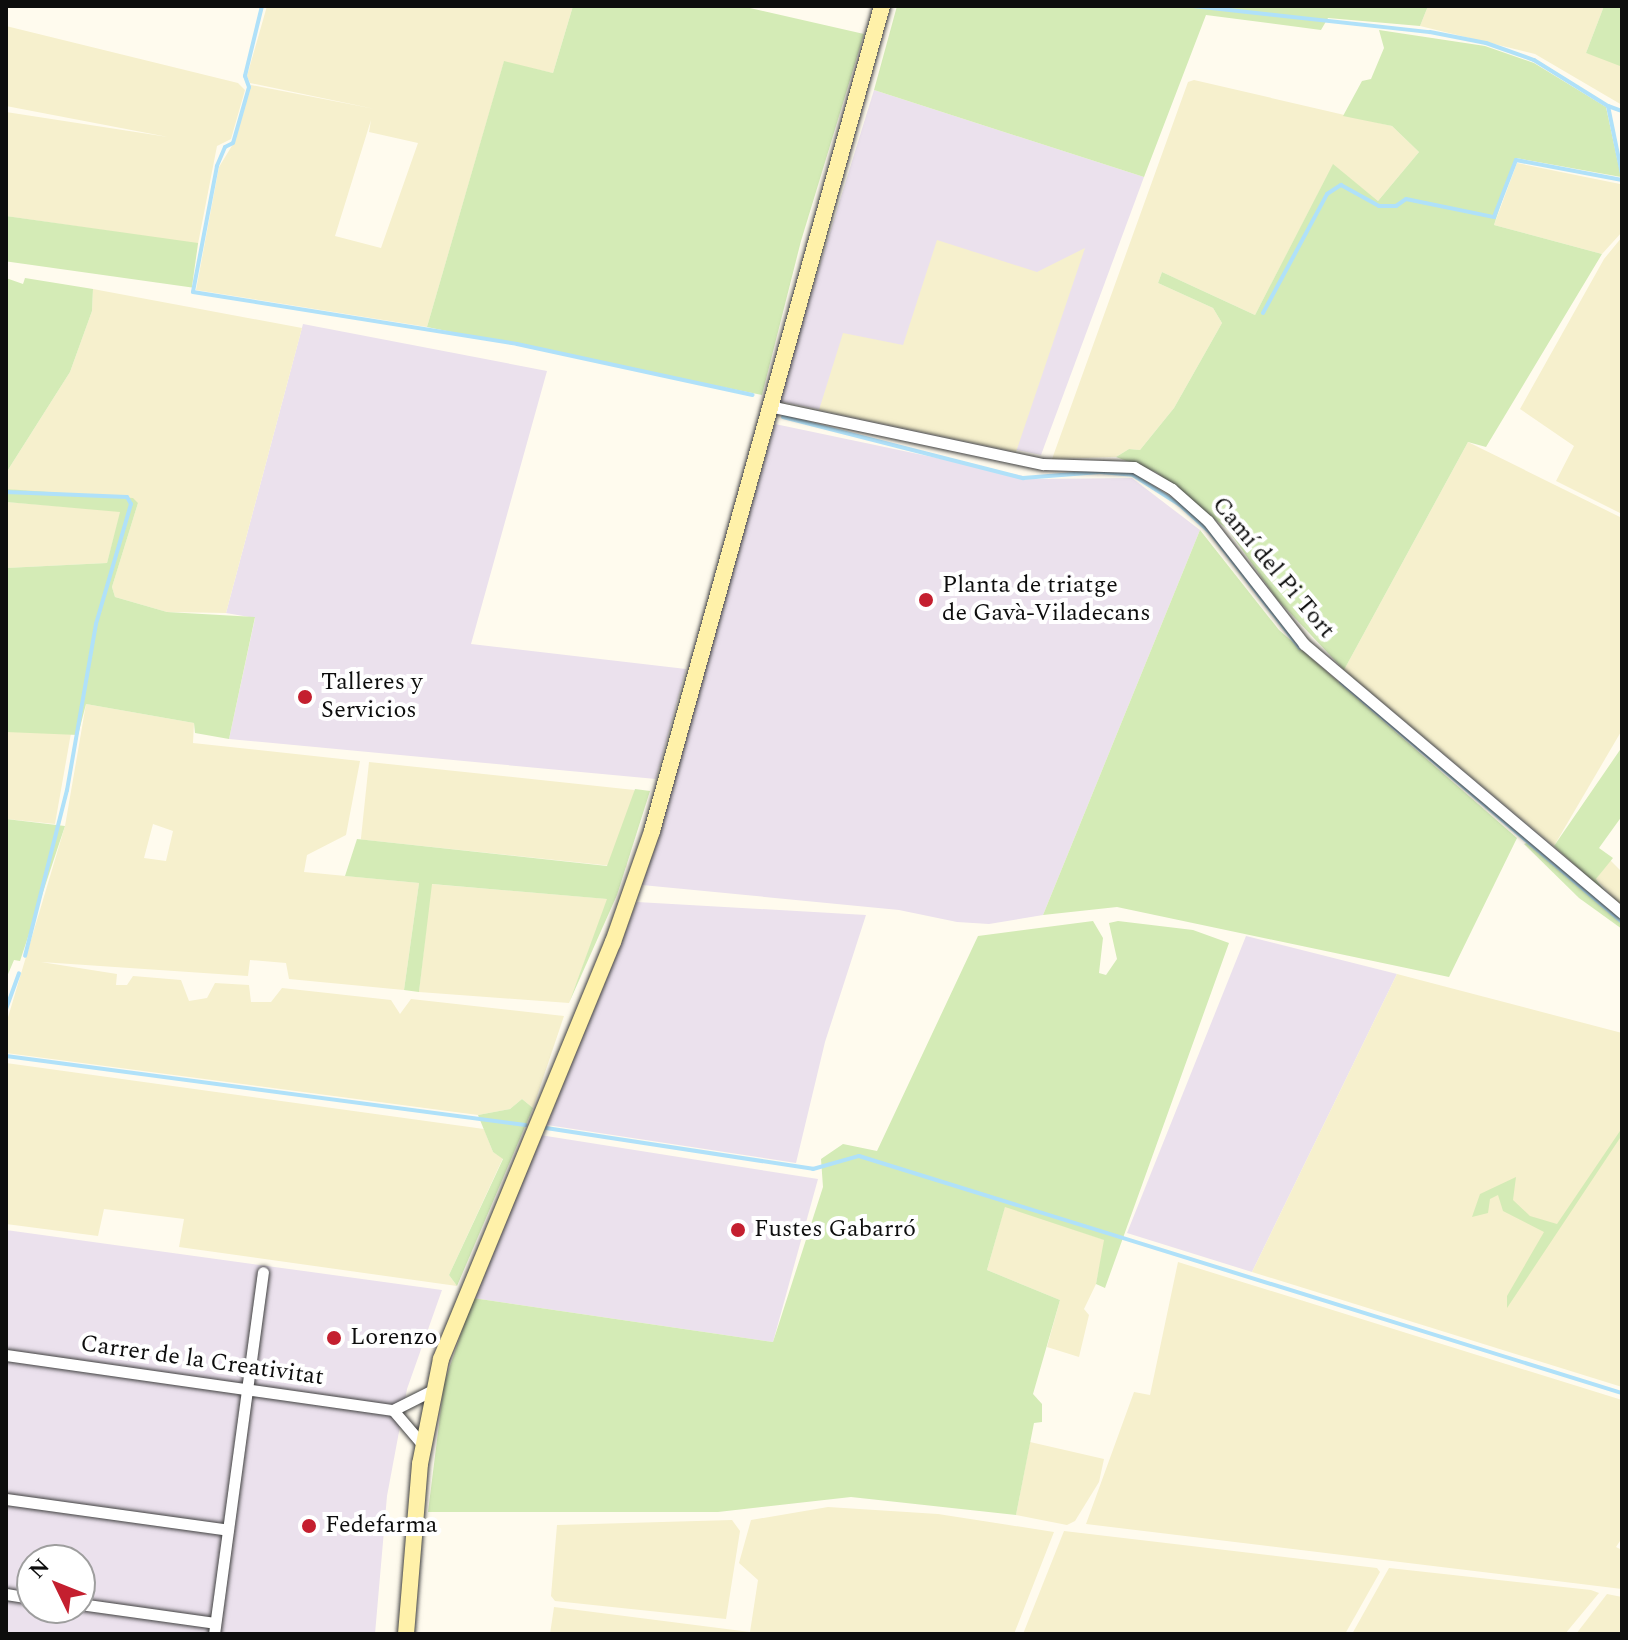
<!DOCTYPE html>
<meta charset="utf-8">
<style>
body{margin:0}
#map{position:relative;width:1628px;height:1640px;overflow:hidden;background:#fffbee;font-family:Spectral,serif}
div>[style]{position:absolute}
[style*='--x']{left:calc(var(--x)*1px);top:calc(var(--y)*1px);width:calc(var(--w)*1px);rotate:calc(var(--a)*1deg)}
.industrial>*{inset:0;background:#ebe1ed}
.farmland>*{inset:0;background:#f6f0cd;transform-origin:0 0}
.green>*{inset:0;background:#d4ebb6;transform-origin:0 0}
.stream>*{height:4px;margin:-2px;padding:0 2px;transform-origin:2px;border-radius:2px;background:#b0e1f9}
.roads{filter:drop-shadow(0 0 2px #404040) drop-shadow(0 0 2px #404040)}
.minor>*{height:11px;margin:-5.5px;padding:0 5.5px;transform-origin:5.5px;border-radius:5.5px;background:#fff}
.secondary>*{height:16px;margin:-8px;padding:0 8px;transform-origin:8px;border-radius:8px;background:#fff1a9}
.dots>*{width:22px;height:22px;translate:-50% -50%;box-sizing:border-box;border:4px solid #fff;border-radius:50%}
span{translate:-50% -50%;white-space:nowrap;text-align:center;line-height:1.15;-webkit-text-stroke:8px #fff;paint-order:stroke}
.street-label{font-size:24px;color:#0d0d0d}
.poi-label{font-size:24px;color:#0d0d0d}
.left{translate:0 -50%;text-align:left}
.frame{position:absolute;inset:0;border:8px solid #0d0d0d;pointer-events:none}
.north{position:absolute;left:16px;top:1544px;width:80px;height:80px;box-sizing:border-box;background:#fff;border:2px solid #9e9e9e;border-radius:50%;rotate:313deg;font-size:22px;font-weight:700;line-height:32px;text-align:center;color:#0d0d0d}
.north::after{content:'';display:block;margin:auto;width:28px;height:36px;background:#c41f2f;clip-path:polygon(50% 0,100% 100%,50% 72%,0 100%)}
</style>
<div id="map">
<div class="industrial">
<i style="clip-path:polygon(874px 90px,1144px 177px,1041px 455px,778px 401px)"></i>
<i style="clip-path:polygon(303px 324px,547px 371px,471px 644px,686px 669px,656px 779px,229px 739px,255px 618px,226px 613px)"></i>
<i style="clip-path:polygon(775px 424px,1037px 479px,1132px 478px,1200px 530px,1043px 915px,989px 924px,957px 922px,899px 910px,642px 885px)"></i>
<i style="clip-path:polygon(637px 902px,866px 915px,825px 1042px,796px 1163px,547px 1125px)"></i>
<i style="clip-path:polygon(1246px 936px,1397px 974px,1252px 1272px,1127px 1233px)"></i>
<i style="clip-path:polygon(540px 1135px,818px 1179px,773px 1342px,473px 1298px)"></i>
<i style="clip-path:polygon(evenodd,6px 1230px,442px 1290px,407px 1389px,387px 1496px,375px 1634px,6px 1634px,6px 1230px,32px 1560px,80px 1560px,80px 1608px,32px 1608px,32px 1560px)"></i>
</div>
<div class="farmland">
<i style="clip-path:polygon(evenodd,267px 6px,573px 6px,553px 73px,504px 62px,427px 327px,196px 290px,219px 167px,233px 144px,251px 85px,375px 109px,250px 83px,247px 76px,267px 6px,371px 120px,369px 132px,418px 143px,381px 248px,335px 236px,371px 120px)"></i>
<i style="clip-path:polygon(1428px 6px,1604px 6px,1586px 53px,1622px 63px,1622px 105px,1535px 54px,1420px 26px)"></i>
<i style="clip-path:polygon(6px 26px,238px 83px,245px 90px,231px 139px,217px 146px,198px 244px,6px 216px,6px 112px,168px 137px,6px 106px)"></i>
<i style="clip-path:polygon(1194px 80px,1392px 126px,1419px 152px,1378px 201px,1333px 165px,1255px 315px,1162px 272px,1158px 283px,1213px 308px,1222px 323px,1174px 408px,1140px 450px,1129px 449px,1116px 457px,1052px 459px,1188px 82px)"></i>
<i style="clip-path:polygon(1517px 163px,1620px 184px,1622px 232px,1602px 254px,1494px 225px)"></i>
<i style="clip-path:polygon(1622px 237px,1622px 514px,1556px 481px,1574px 446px,1520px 409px,1604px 259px)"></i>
<i style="clip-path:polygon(937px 240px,1037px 272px,1085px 248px,1016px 452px,819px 410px,843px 333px,903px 345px)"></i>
<i style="clip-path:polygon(93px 289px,302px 328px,226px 613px,167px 612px,115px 597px,112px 587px,138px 503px,6px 489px,6px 473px,70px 372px,92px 311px)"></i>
<i style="clip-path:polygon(1468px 442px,1622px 518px,1622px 730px,1554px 846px,1344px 670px)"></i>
<i style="clip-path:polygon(6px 502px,121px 511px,107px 563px,6px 568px)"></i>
<i style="clip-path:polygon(evenodd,86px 704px,194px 723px,193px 743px,360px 761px,346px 835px,307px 855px,304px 872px,419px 883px,404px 990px,289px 979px,286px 963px,250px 960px,248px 976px,41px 962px,117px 974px,116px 985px,127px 985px,133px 976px,181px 980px,189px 1001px,207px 998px,215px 983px,249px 985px,251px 1002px,271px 1002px,282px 988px,391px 1000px,400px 1014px,411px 999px,564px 1016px,533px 1108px,522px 1099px,510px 1109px,478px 1115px,6px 1053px,6px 1024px,65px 826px,86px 704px,153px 824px,173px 831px,166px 861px,144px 858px,153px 824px)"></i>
<i style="clip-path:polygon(60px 730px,71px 733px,55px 824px,6px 819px,6px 732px)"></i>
<i style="left:369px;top:762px;width:267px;height:78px;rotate:6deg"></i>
<i style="clip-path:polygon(1610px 860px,1622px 872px,1622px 907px,1596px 879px)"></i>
<i style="clip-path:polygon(431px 884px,608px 899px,569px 1003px,419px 992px)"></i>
<i style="clip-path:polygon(1397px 974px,1622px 1033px,1622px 1387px,1252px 1272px)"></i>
<i style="clip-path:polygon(6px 1063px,484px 1129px,493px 1152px,503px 1158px,449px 1275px,457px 1286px,179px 1247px,184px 1219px,104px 1209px,98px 1236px,6px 1224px)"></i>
<i style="clip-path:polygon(1005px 1206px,1105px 1240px,1096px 1284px,1084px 1309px,1089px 1315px,1079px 1357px,1047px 1347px,1060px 1300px,987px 1270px)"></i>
<i style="clip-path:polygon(1178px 1262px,1622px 1400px,1622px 1538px,1616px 1547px,1622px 1550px,1622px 1589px,1086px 1524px,1134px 1392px,1150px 1395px)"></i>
<i style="clip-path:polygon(1030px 1442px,1104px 1459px,1099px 1482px,1075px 1521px,1067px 1525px,1016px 1515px)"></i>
<i style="clip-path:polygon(828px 1507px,938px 1514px,1054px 1532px,1014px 1634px,550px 1634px,554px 1607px,750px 1632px,758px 1580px,739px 1563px,751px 1520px)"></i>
<i style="clip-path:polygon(732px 1520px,740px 1531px,726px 1619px,555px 1601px,551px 1596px,557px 1525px)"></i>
<i style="clip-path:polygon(1064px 1531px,1377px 1568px,1380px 1572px,1345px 1634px,1023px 1634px)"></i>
<i style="clip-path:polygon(1389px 1568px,1591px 1590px,1599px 1593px,1565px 1634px,1352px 1634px)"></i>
<i style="clip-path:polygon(1607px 1594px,1622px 1597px,1622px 1634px,1576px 1634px)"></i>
</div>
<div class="green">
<i style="clip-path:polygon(573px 6px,741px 6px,864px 34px,801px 241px,762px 395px,427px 327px,504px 61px,553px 73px)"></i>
<i style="clip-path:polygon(897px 6px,1428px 6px,1420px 26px,1328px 18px,1321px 30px,1206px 15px,1144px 177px,874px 90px)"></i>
<i style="clip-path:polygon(1604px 6px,1622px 6px,1620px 66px,1586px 53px)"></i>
<i style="clip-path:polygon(1379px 30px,1485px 46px,1534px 63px,1606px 107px,1621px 177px,1516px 158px,1494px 225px,1602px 254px,1486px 447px,1468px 442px,1344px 670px,1277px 599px,1228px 530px,1156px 472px,1116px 457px,1129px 449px,1140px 450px,1174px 408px,1222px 323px,1213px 308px,1158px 283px,1162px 272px,1255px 315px,1333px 164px,1378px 201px,1419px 152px,1392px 126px,1343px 116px,1362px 81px,1371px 79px,1384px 48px)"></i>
<i style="left:6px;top:216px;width:194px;height:45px;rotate:8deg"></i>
<i style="clip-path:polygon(6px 278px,23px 284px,25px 278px,93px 289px,92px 311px,70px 372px,6px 473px)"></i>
<i style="clip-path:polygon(6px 489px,133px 498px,138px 503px,112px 587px,115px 597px,167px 612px,255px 617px,229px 739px,195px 733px,194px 723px,86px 704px,78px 735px,6px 732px,6px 568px,107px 563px,120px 512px,6px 502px)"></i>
<i style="clip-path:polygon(1200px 530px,1279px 630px,1517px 838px,1449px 977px,1117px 907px,1043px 915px)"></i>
<i style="clip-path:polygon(1622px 747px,1622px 816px,1599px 848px,1613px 858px,1596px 879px,1607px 894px,1554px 846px)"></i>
<i style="clip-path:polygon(635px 789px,650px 791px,617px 895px,569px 1003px,607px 899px,432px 884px,419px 992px,404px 990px,419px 883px,345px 876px,357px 839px,607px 866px)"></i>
<i style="clip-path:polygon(6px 819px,65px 826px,20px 961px,14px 960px,6px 979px)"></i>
<i style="clip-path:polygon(1531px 841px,1622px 919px,1622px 929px,1579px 898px,1524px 844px)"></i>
<i style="clip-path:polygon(1093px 921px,1103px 938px,1099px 973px,1106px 975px,1117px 959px,1109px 923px,1118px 921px,1193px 930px,1229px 943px,1105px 1288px,1096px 1284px,1104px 1240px,1005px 1207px,987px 1270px,1060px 1300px,1033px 1394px,1042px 1404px,1042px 1422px,1034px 1423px,1016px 1515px,851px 1497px,718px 1512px,428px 1512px,444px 1384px,473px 1298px,773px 1342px,823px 1187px,821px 1159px,843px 1144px,877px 1151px,978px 936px)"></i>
<i style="clip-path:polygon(522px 1099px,533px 1108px,457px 1286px,449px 1275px,503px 1159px,493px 1152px,478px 1115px,510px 1109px)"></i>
<i style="clip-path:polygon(1622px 1128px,1622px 1135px,1507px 1308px,1507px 1296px,1544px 1232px,1503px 1211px,1498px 1195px,1490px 1199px,1488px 1213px,1472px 1217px,1480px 1194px,1516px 1177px,1513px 1200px,1530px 1216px,1557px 1224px)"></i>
</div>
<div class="stream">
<i style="--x:262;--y:6;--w:72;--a:103.7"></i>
<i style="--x:245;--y:76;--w:12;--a:70"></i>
<i style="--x:249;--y:87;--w:58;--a:105.9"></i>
<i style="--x:233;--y:143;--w:9;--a:153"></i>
<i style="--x:225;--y:147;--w:21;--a:113"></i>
<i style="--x:217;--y:166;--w:128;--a:100.8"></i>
<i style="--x:193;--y:292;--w:328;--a:9.1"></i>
<i style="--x:517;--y:344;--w:241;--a:12.2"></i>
<i style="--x:1193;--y:6;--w:238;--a:6.3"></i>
<i style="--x:1430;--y:32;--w:57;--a:11.1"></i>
<i style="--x:1486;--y:43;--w:51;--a:19.5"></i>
<i style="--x:1534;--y:60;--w:87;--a:31.9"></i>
<i style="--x:1608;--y:106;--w:69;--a:78.4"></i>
<i style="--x:1608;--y:106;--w:15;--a:20"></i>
<i style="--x:1263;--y:313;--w:135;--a:-61.7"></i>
<i style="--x:1327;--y:194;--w:17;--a:-33"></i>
<i style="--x:1341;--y:185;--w:43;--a:28.9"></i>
<i style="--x:1379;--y:206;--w:17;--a:0"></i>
<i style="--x:1396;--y:206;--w:12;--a:-35"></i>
<i style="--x:1406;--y:199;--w:90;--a:11.6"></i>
<i style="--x:1494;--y:217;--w:61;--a:-68.9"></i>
<i style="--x:1516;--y:160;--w:108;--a:10.7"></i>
<i style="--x:783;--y:417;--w:248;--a:14.3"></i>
<i style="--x:1023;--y:478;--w:77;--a:-4.5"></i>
<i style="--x:1100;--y:472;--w:33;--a:5"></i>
<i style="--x:1133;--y:475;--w:56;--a:32.6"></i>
<i style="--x:1180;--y:505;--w:42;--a:42.1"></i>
<i style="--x:1211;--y:533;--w:145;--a:52.3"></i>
<i style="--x:6;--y:492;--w:121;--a:2.4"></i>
<i style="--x:127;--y:497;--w:8;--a:60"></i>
<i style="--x:131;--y:504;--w:125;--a:106.3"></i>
<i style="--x:96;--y:624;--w:169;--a:99.9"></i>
<i style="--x:67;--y:790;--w:171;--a:104.2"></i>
<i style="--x:1341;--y:682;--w:370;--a:40.5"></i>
<i style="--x:6;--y:1009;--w:38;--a:-70"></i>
<i style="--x:6;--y:1056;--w:524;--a:7.57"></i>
<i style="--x:546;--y:1128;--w:270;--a:8.7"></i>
<i style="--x:813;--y:1169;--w:48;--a:-15.8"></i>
<i style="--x:859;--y:1156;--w:799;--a:17.26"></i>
</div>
<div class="roads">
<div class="minor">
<i style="--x:769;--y:406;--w:280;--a:12"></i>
<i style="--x:1043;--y:464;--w:91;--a:1.9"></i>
<i style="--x:1134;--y:467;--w:44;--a:30.1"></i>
<i style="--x:1172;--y:489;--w:48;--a:41.6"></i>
<i style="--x:1208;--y:521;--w:156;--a:52"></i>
<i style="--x:1304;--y:644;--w:417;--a:40.2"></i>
<i style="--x:6;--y:1355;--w:391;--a:8.1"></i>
<i style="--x:393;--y:1410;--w:42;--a:-26.6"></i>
<i style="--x:393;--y:1410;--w:45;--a:49.5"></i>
<i style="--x:6;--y:1499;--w:224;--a:7.9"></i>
<i style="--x:6;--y:1594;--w:26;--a:9"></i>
<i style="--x:80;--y:1604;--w:136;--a:8"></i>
<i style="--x:214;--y:1634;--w:365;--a:-82.3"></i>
</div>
<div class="secondary">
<i style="--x:406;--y:1634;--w:171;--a:-85.3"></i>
<i style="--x:420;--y:1464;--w:107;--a:-78.7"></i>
<i style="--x:441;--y:1359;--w:451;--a:-67.6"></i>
<i style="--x:613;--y:942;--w:118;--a:-70.6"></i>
<i style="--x:652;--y:831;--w:856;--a:-74.42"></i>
</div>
</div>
<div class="dots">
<i style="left:926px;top:600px;background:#c41f2f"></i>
<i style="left:305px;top:697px;background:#c41f2f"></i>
<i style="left:738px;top:1230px;background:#c41f2f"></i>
<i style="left:334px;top:1338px;background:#c41f2f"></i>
<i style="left:309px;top:1526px;background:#c41f2f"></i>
</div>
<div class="street-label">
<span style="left:1273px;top:568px;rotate:50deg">Camí del Pi Tort</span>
<span style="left:202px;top:1361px;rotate:8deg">Carrer de la Creativitat</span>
</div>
<div class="poi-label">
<span class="left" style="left:942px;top:600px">Planta de triatge<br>de Gavà-Viladecans</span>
<span class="left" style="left:321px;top:697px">Talleres y<br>Servicios</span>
<span class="left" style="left:754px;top:1230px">Fustes Gabarró</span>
<span class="left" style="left:350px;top:1338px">Lorenzo</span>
<span class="left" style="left:325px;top:1526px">Fedefarma</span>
</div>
<div class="frame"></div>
<div class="north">N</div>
</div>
